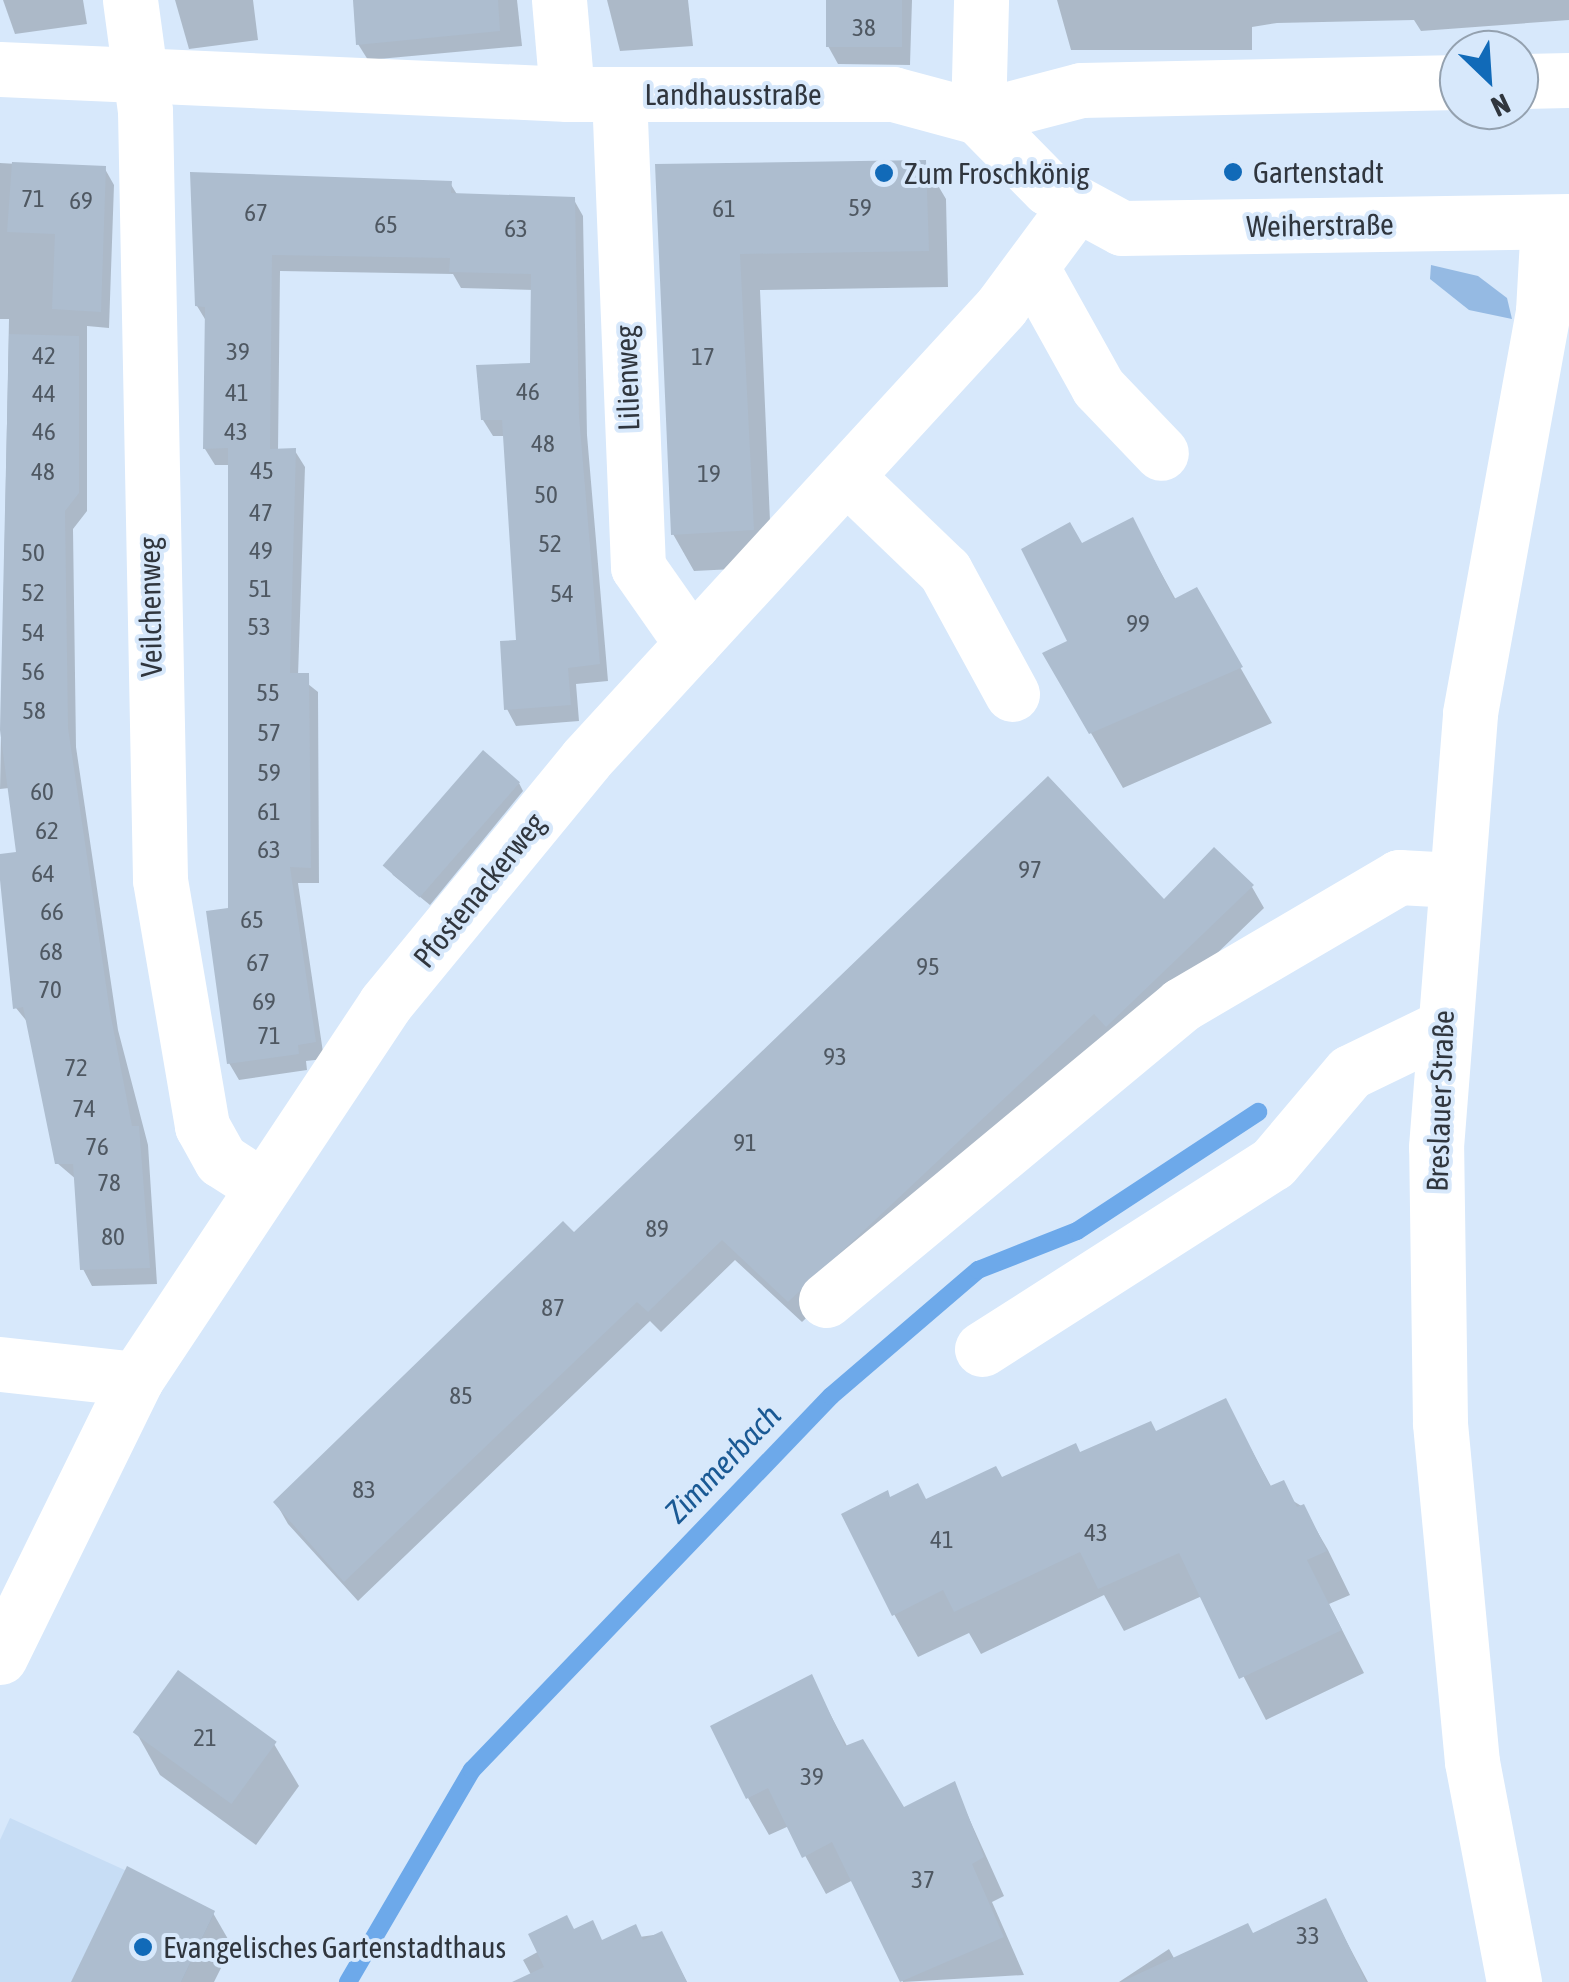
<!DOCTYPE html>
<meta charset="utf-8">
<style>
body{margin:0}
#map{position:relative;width:1569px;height:1982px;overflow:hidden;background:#d7e8fb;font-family:"Asap Condensed",sans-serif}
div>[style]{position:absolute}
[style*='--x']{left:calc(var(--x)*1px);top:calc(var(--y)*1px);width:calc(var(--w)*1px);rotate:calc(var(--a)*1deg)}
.built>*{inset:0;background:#c7ddf5}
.green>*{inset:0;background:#95bae3}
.shadow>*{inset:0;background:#0003}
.stream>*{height:18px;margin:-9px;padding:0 9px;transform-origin:9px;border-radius:9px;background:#6da9ea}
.building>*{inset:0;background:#adbdcf;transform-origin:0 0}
.minor>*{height:55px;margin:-27.5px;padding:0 27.5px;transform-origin:27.5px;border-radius:27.5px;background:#fff}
.dots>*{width:28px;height:28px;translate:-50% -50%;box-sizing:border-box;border:5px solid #d7e8fb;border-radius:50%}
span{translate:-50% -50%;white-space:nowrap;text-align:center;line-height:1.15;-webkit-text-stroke:8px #d7e8fb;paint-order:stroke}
.number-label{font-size:25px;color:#4f5862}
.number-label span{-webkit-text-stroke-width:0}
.street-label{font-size:30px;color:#30363e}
.poi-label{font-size:30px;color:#30363e}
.left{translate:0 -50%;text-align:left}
.water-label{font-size:32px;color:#1a5994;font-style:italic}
.north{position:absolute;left:1439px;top:30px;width:100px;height:100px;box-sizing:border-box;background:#d7e8fb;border:2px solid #94a1af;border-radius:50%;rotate:155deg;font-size:28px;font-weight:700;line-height:40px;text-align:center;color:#30363e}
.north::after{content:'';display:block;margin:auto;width:35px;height:45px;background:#116ab8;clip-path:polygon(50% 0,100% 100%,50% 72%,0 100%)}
</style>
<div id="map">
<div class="built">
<i style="clip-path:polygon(10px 1818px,215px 1911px,181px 1982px,0 1982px,0 1840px)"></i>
</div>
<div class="green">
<i style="clip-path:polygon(1431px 265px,1478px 276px,1507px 298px,1512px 319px,1469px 310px,1430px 279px)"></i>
</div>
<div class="shadow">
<i style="clip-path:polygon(3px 0,83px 0,87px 24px,15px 34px)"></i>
<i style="clip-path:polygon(175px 0,253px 0,258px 40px,189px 49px)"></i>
<i style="clip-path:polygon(364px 0,517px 0,522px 46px,368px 60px,358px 44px)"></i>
<i style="clip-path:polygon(607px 0,688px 0,693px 46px,620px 51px)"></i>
<i style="clip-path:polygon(829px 0,912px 0,910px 65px,838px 64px,828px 46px)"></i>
<i style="clip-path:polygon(1057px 0,1569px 0,1569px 20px,1421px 31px,1414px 20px,1277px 23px,1252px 27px,1252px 50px,1071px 50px)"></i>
<i style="clip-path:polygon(924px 162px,946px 199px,948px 287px,760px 290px,772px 567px,694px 571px,673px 534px,658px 166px)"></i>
<i style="clip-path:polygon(0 163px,105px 169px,114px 185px,109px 328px,87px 326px,87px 511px,73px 529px,76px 747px,118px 1030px,148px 1145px,157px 1284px,92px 1286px,83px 1269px,77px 1180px,57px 1163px,29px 1024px,16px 1008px,0 859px,19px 854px,9px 788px,0 789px,9px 319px,0 319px)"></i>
<i style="clip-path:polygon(193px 175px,450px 183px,458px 196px,574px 200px,583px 216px,587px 435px,608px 681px,576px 684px,579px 721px,516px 726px,507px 709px,518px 642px,506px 436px,493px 436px,483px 420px,532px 365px,534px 290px,461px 288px,453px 274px,280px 271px,278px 451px,295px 451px,305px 467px,298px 676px,318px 692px,319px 883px,298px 883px,324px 1059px,306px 1061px,307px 1070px,239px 1080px,229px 1063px,230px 465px,215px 465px,205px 449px,208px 324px,197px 306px)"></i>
<i style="clip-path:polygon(1132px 520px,1176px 600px,1196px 590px,1272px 723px,1123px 788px,1045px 654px,1071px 643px,1081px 546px)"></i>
<i style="clip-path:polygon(519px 783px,523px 791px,430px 905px,393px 875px,388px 867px)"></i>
<i style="clip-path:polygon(1252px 887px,1264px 908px,1120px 1047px,1107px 1034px,802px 1322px,735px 1260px,661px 1332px,650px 1321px,358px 1601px,288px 1524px,276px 1503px,574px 1236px,1164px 903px)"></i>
<i style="clip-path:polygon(1225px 1401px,1272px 1488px,1303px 1507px,1328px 1550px,1350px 1595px,1329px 1604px,1364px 1673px,1266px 1720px,1202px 1596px,1124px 1631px,1104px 1595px,981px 1654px,969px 1633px,918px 1657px,894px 1614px,891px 1500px,926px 1502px,1002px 1480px,1155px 1433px)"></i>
<i style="clip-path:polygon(811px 1678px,848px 1748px,903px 1810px,954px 1785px,1004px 1896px,992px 1902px,1024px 1975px,903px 1982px,853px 1880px,826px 1894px,789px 1826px,769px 1835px,748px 1798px)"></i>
<i style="clip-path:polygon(136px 1732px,274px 1744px,299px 1786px,256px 1845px,160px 1775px)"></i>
<i style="clip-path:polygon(1325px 1901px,1368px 1982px,1119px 1982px,1169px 1949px,1175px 1960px,1253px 1936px)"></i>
<i style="clip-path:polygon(213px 1913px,232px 1946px,214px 1982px,74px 1982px)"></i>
<i style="clip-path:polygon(574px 1932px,603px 1942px,661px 1934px,687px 1982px,535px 1982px,523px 1960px)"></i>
</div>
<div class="stream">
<i style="--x:348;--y:1982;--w:246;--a:-59.7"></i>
<i style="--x:472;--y:1770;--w:518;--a:-46.17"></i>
<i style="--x:831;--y:1396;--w:194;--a:-40.6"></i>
<i style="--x:978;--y:1270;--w:106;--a:-21.5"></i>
<i style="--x:1077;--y:1231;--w:217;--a:-33.3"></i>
</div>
<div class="building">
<i style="clip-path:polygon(353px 0,498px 0,500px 31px,356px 45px)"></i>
<i style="left:826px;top:0;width:76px;height:47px"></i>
<i style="clip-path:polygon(926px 160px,929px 251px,740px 254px,754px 530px,671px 535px,655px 164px)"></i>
<i style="clip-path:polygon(12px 162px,106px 166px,101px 312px,52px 309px,55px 234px,7px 232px)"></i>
<i style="clip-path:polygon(190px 172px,452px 181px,451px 193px,575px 197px,579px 416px,600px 664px,568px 668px,571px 705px,504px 710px,500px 641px,516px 640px,502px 420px,481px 420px,476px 365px,530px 363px,531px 274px,449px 272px,450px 258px,272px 255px,270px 449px,296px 448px,290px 673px,309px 673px,311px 868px,290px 867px,316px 1042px,298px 1045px,299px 1054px,227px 1064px,206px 911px,228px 908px,228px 448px,203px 449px,205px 307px,195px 306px)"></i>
<i style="clip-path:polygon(9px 334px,79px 336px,79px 493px,65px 511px,68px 728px,110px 1012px,132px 1126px,139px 1126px,150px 1268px,80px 1270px,73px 1164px,55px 1164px,23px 1007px,13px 1009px,0 880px,0 854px,16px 852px,0 730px)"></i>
<i style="clip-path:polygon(1133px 517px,1174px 599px,1197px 587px,1243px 667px,1089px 734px,1042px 653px,1067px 641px,1021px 549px,1070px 522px,1082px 543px)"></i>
<i style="left:483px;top:750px;width:49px;height:153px;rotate:41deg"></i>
<i style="clip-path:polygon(1048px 776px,1164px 899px,1214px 847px,1254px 885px,1106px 1027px,1094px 1014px,788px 1302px,722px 1240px,648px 1312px,637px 1302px,344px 1582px,273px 1502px,563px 1221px,574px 1232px)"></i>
<i style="clip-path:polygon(1226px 1398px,1270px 1486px,1284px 1480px,1297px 1507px,1304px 1504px,1327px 1551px,1307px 1560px,1342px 1630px,1239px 1679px,1179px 1553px,1098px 1589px,1080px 1552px,954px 1612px,943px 1590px,892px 1616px,841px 1514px,888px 1490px,890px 1497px,918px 1483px,926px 1499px,996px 1466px,1002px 1477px,1076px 1443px,1080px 1452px,1151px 1421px,1156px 1431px)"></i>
<i style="left:178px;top:1670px;width:122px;height:77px;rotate:36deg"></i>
<i style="clip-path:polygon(812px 1674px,845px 1746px,863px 1739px,904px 1807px,955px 1781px,984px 1857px,972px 1864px,1004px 1937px,900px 1982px,832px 1842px,802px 1858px,768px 1788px,746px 1799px,710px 1726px)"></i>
<i style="clip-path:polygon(127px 1866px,215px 1911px,181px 1982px,71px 1982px)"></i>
<i style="clip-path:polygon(1326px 1898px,1366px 1982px,1121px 1982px,1248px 1923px,1253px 1933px)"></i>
<i style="clip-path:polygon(567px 1915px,574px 1929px,593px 1920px,602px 1940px,636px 1924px,643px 1940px,662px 1931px,687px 1982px,512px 1982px,544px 1967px,528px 1934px)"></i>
</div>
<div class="minor">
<i style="--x:130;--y:0;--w:112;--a:82.3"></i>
<i style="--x:145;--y:111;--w:769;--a:88.88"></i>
<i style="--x:160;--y:880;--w:250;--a:80.3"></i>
<i style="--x:202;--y:1126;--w:39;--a:61"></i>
<i style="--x:221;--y:1160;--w:46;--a:32.7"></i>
<i style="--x:559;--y:0;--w:94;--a:85.1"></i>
<i style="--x:0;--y:69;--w:568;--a:2.52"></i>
<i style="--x:567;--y:94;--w:326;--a:0"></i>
<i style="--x:893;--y:94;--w:88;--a:15.1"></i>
<i style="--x:978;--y:117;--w:100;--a:45.4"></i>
<i style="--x:1048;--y:188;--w:84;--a:28.4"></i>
<i style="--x:1122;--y:228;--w:447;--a:-0.9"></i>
<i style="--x:1519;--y:81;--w:50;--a:-1.1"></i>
<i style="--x:619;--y:94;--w:473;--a:87.7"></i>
<i style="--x:638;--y:567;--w:94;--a:55"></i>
<i style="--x:978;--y:117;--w:106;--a:-14.7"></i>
<i style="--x:1081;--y:90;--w:378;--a:-1.2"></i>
<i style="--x:978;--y:117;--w:117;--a:-88.5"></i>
<i style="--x:1033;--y:270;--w:134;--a:60.9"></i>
<i style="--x:1098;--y:387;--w:91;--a:46.3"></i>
<i style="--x:849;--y:479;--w:133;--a:43.8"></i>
<i style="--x:945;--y:571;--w:140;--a:61.4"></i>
<i style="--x:826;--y:1300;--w:462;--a:-39.7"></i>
<i style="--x:1181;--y:1005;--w:253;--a:-30.4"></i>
<i style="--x:1399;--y:877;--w:55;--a:3.1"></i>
<i style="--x:982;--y:1349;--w:345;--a:-32.6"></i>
<i style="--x:1273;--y:1163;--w:119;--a:-49.8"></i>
<i style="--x:1350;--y:1072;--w:101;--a:-25.8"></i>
<i style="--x:0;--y:1364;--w:137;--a:6.3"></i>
<i style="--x:0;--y:1657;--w:309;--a:-63.9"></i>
<i style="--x:136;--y:1379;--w:450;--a:-56.4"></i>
<i style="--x:385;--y:1004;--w:317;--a:-50.6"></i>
<i style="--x:586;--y:759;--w:614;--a:-47.44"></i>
<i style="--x:1001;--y:307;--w:124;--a:-53.5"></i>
<i style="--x:1514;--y:1982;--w:224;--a:-100.8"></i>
<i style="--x:1472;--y:1762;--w:341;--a:-95.4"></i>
<i style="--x:1440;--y:1423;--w:276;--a:-90.8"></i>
<i style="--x:1436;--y:1147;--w:435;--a:-85.5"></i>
<i style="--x:1470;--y:713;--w:409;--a:-79.7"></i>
<i style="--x:1543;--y:311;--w:89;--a:-86.8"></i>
</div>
<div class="dots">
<i style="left:1233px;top:172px;background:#116ab8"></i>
<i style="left:884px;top:173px;background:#116ab8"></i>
<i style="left:143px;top:1947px;background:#116ab8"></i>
</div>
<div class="number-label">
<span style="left:864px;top:27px">38</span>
<span style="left:33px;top:198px">71</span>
<span style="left:81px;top:200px">69</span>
<span style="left:860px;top:207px">59</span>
<span style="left:724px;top:208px">61</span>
<span style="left:256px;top:212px">67</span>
<span style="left:386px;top:224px">65</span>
<span style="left:516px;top:228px">63</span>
<span style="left:238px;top:351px">39</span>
<span style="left:44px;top:355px">42</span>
<span style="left:703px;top:356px">17</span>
<span style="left:528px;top:391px">46</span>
<span style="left:237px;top:392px">41</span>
<span style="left:44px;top:393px">44</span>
<span style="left:44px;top:431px">46</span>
<span style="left:236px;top:431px">43</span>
<span style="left:543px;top:443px">48</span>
<span style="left:262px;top:470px">45</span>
<span style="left:43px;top:471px">48</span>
<span style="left:709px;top:473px">19</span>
<span style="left:546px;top:494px">50</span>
<span style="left:261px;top:512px">47</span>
<span style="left:550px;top:543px">52</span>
<span style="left:261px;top:550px">49</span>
<span style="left:33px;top:552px">50</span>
<span style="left:260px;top:588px">51</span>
<span style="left:33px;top:592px">52</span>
<span style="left:562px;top:593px">54</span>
<span style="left:1138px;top:623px">99</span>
<span style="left:259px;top:626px">53</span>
<span style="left:33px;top:632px">54</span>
<span style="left:33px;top:671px">56</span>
<span style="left:268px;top:692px">55</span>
<span style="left:34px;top:710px">58</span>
<span style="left:269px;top:732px">57</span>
<span style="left:269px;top:772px">59</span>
<span style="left:42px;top:791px">60</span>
<span style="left:269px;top:811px">61</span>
<span style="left:47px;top:830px">62</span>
<span style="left:269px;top:849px">63</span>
<span style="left:1030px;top:869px">97</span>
<span style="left:43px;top:873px">64</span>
<span style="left:52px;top:911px">66</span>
<span style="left:252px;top:919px">65</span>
<span style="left:51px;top:951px">68</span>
<span style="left:258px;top:962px">67</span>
<span style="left:928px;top:966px">95</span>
<span style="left:50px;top:989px">70</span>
<span style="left:264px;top:1001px">69</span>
<span style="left:269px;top:1035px">71</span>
<span style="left:835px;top:1056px">93</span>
<span style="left:76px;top:1067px">72</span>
<span style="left:84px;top:1108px">74</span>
<span style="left:745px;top:1142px">91</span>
<span style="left:97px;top:1146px">76</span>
<span style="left:109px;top:1182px">78</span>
<span style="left:657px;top:1228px">89</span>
<span style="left:113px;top:1236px">80</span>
<span style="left:553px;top:1307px">87</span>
<span style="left:461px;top:1395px">85</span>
<span style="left:364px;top:1489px">83</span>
<span style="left:1096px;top:1532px">43</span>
<span style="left:942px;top:1539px">41</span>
<span style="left:205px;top:1737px">21</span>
<span style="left:812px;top:1776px">39</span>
<span style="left:923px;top:1879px">37</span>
<span style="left:1308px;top:1935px">33</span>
</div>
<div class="street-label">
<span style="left:733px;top:94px">Landhausstraße</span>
<span style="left:1320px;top:225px;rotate:-1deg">Weiherstraße</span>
<span style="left:627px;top:378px;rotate:-92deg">Lilienweg</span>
<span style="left:150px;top:607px;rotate:-91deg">Veilchenweg</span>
<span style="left:479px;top:890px;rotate:-51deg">Pfostenackerweg</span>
<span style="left:1440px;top:1101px;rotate:-88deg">Breslauer Straße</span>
</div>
<div class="poi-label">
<span class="left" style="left:1253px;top:172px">Gartenstadt</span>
<span class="left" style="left:904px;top:173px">Zum Froschkönig</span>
<span class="left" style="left:163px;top:1947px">Evangelisches Gartenstadthaus</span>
</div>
<div class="water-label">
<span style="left:723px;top:1464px;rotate:-46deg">Zimmerbach</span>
</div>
<div class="north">N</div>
</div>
